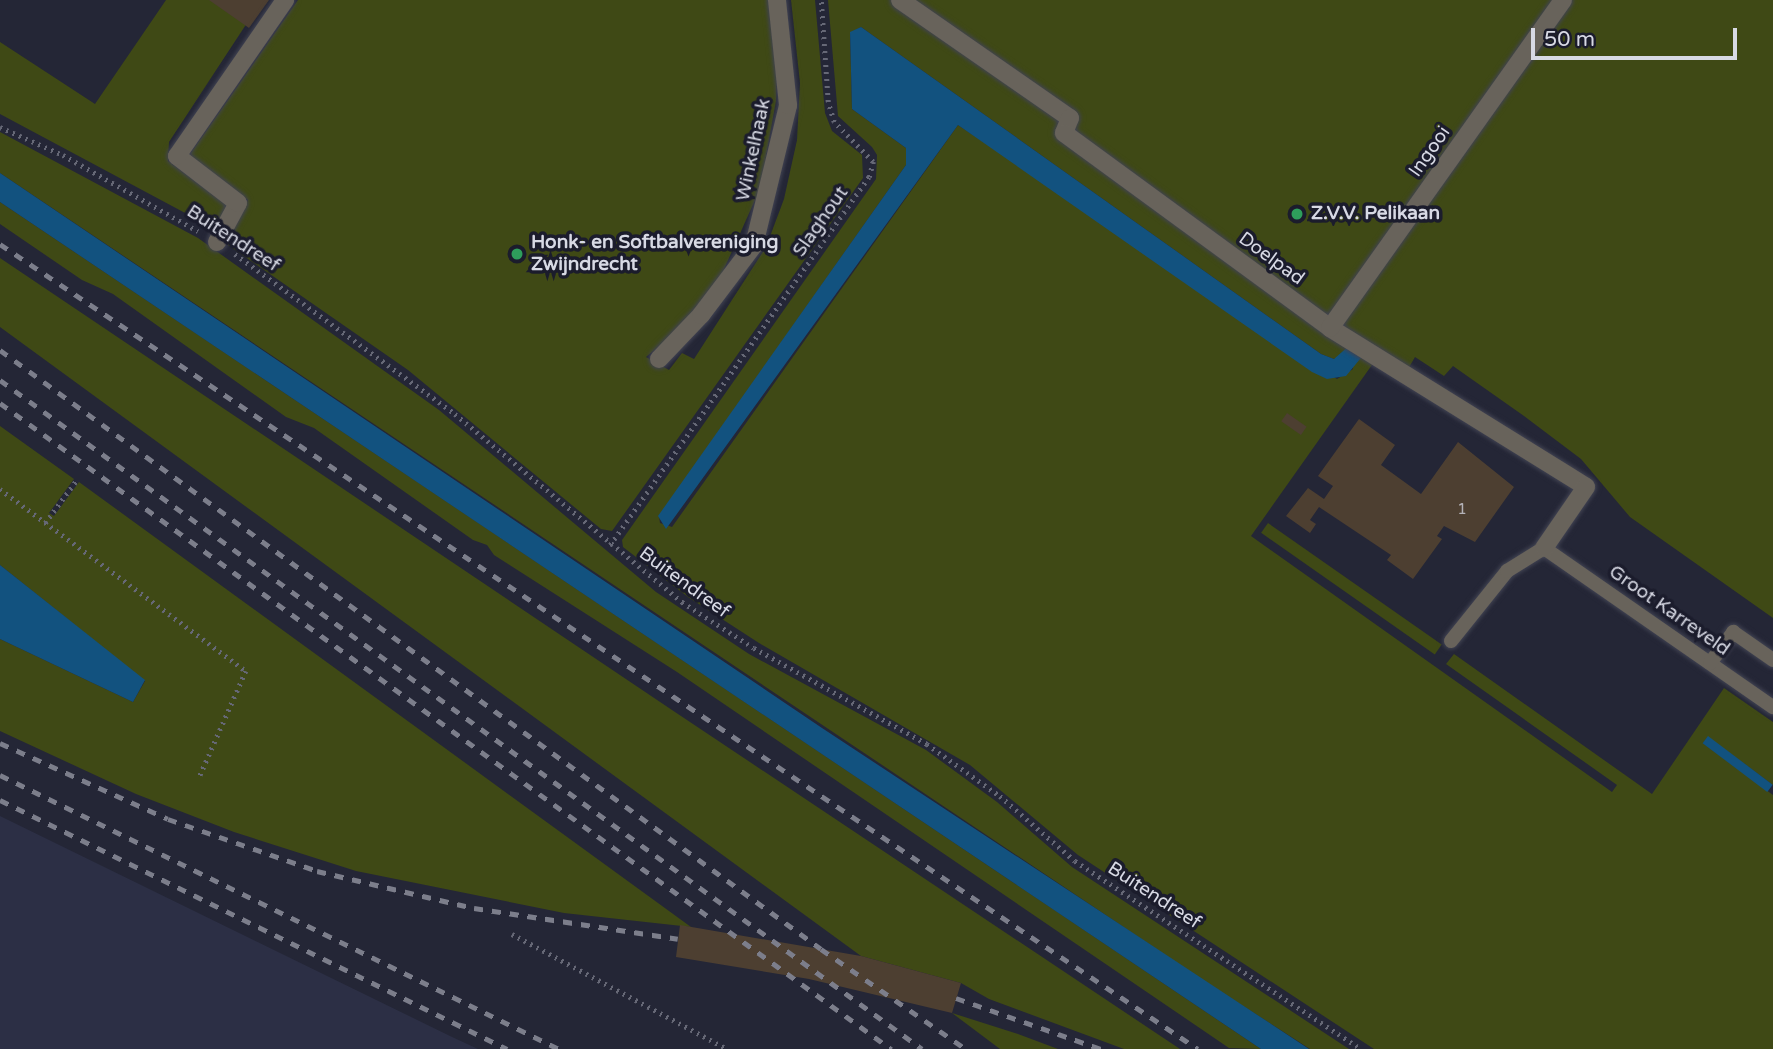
<!DOCTYPE html>
<style>
body{margin:0}
#map{position:relative;width:1773px;height:1049px;overflow:hidden;background:#242636;font-family:"Varela Round",sans-serif}
div>[style]{position:absolute}
[style*='--x']{left:calc(var(--x)*1px);top:calc(var(--y)*1px);width:calc(var(--w)*1px);rotate:calc(var(--a)*1deg)}
.built>*{inset:0;background:#2c2f45}
.green>*{inset:0;background:#3f4915;transform-origin:0 0}
.water>*{inset:0;background:#12527f;transform-origin:0 0}
.building>*{inset:0;background:#4d3f31;transform-origin:0 0}
.path>*{height:4.5px;margin-top:-2.25px;transform-origin:0;background:repeating-linear-gradient(90deg,#666876 0 2px,transparent 0 7px)}
.roads{filter:drop-shadow(0 0 2px #414352) drop-shadow(0 0 2px #414352)}
.service>*{height:14px;margin:-7px;padding:0 7px;transform-origin:7px;border-radius:7px;background:#68635b}
.pedestrian>*{height:18px;margin:-9px;padding:0 9px;transform-origin:9px;border-radius:9px;background:#68635b}
.rail>*{height:5px;margin-top:-2.5px;transform-origin:0;background:repeating-linear-gradient(90deg,#7c7e8b 0 9px,transparent 0 18px)}
.dots>*{width:19px;height:19px;translate:-50% -50%;box-sizing:border-box;border:4px solid #1b1c2c;border-radius:50%}
span{translate:-50% -50%;white-space:nowrap;text-align:center;line-height:1.15;-webkit-text-stroke:7px #1b1c2c;paint-order:stroke}
.number-label{font-size:16px;color:#b4b2b7}
.number-label span{-webkit-text-stroke-width:0}
.street-label{font-size:19px;color:#d7d9e4}
.poi-label{font-size:19px;color:#d7d9e4;font-weight:700}
.left{translate:0 -50%;text-align:left}
.scale{position:absolute;left:1531px;top:28px;width:206px;height:32px;box-sizing:border-box;border:4px solid #d7d9e4;border-top:0;padding-left:9px;font-size:21px;line-height:24px;white-space:nowrap;color:#d7d9e4;-webkit-text-stroke:5px #1b1c2c;paint-order:stroke}
</style>
<div id="map">
<div class="built">
<i style="clip-path:polygon(0 816px,450px 1036px,478px 1049px,0 1049px)"></i>
</div>
<div class="green">
<i style="clip-path:polygon(166px 0,262px 0,169px 142px,168px 161px,228px 206px,215px 229px,0 114px,0 42px,95px 104px)"></i>
<i style="clip-path:polygon(298px 0,769px 0,778px 44px,776px 101px,760px 189px,720px 278px,685px 324px,646px 357px,669px 370px,682px 353px,694px 359px,766px 247px,784px 199px,797px 140px,800px 83px,791px 0,815px 0,825px 113px,832px 131px,862px 155px,863px 178px,612px 531px,601px 529px,408px 370px,228px 245px,226px 236px,248px 200px,188px 157px)"></i>
<i style="clip-path:polygon(evenodd,828px 0,1773px 0,1773px 618px,1630px 517px,1581px 459px,1524px 416px,1453px 366px,1444px 376px,1415px 357px,1401px 381px,1374px 362px,1251px 536px,1612px 792px,1617px 785px,1446px 664px,1454px 654px,1652px 794px,1724px 688px,1773px 722px,1773px 785px,1708px 737px,1703px 743px,1773px 795px,1773px 1049px,1374px 1049px,1078px 855px,970px 765px,759px 643px,688px 597px,623px 547px,622px 540px,876px 179px,877px 155px,872px 147px,838px 116px,828px 0,861px 27px,1321px 354px,1334px 359px,1346px 353px,1353px 369px,1337px 379px,958px 125px,672px 527px,660px 523px,659px 516px,906px 165px,906px 148px,852px 109px,850px 33px,861px 27px)"></i>
<i style="clip-path:polygon(0 132px,198px 238px,439px 410px,656px 592px,749px 654px,926px 750px,997px 802px,1072px 867px,1349px 1049px,1310px 1049px,1201px 979px,0 173px)"></i>
<i style="clip-path:polygon(0 202px,465px 514px,1261px 1049px,1229px 1048px,677px 672px,494px 555px,487px 545px,473px 540px,314px 428px,286px 417px,113px 294px,82px 280px,0 224px)"></i>
<i style="clip-path:polygon(0 258px,672px 710px,1180px 1049px,1124px 1049px,989px 999px,961px 983px,861px 956px,0 327px)"></i>
<i style="clip-path:polygon(0 426px,74px 479px,49px 513px,54px 516px,79px 482px,691px 927px,564px 913px,356px 871px,234px 832px,136px 794px,0 731px,0 639px,133px 702px,145px 681px,0 565px)"></i>
<i style="left:1268px;top:523px;width:212px;height:12px;rotate:35deg"></i>
<i style="clip-path:polygon(952px 1013px,1018px 1034px,1058px 1049px,1000px 1049px)"></i>
</div>
<div class="water">
<i style="clip-path:polygon(861px 27px,1321px 354px,1334px 359px,1351px 344px,1365px 353px,1346px 376px,1327px 379px,1312px 372px,958px 125px,666px 529px,658px 516px,906px 165px,906px 148px,852px 109px,850px 32px)"></i>
<i style="clip-path:polygon(0 173px,822px 728px,1309px 1049px,1261px 1049px,0 202px)"></i>
<i style="clip-path:polygon(0 565px,145px 680px,133px 702px,0 639px)"></i>
<i style="left:1708px;top:736px;width:81px;height:9px;rotate:37deg"></i>
</div>
<div class="building">
<i style="clip-path:polygon(209px 0,269px 0,249px 28px)"></i>
<i style="left:1287px;top:413px;width:24px;height:10px;rotate:35deg"></i>
<i style="clip-path:polygon(1359px 419px,1395px 445px,1381px 465px,1421px 494px,1458px 442px,1514px 487px,1475px 542px,1444px 526px,1437px 536px,1442px 539px,1413px 579px,1387px 560px,1391px 555px,1319px 507px,1310px 520px,1316px 524px,1310px 533px,1286px 516px,1308px 488px,1324px 499px,1333px 486px,1318px 476px)"></i>
<i style="clip-path:polygon(680px 925px,861px 956px,961px 983px,952px 1013px,809px 979px,676px 957px)"></i>
</div>
<div class="path">
<i style="--x:0;--y:127;--w:69;--a:24"></i>
<i style="--x:63;--y:155;--w:155;--a:29.4"></i>
<i style="--x:235;--y:254;--w:272;--a:36"></i>
<i style="--x:455;--y:414;--w:295;--a:39.6"></i>
<i style="--x:682;--y:602;--w:85;--a:32.6"></i>
<i style="--x:754;--y:648;--w:198;--a:29"></i>
<i style="--x:927;--y:744;--w:90;--a:35.5"></i>
<i style="--x:1000;--y:796;--w:99;--a:40.9"></i>
<i style="--x:1075;--y:861;--w:342;--a:33.3"></i>
<i style="--x:0;--y:489;--w:306;--a:36.5"></i>
<i style="--x:246;--y:671;--w:117;--a:113.7"></i>
<i style="--x:45;--y:523;--w:52;--a:-53.6"></i>
<i style="--x:610;--y:545;--w:450;--a:-54.9"></i>
<i style="--x:869;--y:177;--w:16;--a:-75"></i>
<i style="--x:873;--y:162;--w:56;--a:-134.3"></i>
<i style="--x:834;--y:122;--w:21;--a:-107"></i>
<i style="--x:828;--y:102;--w:102;--a:-93.9"></i>
<i style="--x:512;--y:934;--w:244;--a:28.1"></i>
</div>
<div class="roads">
<div class="service">
<i style="--x:1451;--y:641;--w:90;--a:-51.3"></i>
<i style="--x:1507;--y:571;--w:44;--a:-31.9"></i>
<i style="--x:1544;--y:548;--w:279;--a:34.8"></i>
<i style="--x:1710;--y:663;--w:39;--a:-53"></i>
<i style="--x:1733;--y:632;--w:49;--a:35"></i>
</div>
<div class="pedestrian">
<i style="--x:900;--y:0;--w:207;--a:34.8"></i>
<i style="--x:1070;--y:118;--w:16;--a:112"></i>
<i style="--x:1064;--y:133;--w:330;--a:36.2"></i>
<i style="--x:1330;--y:328;--w:301;--a:31.8"></i>
<i style="--x:1586;--y:487;--w:74;--a:124.5"></i>
<i style="--x:217;--y:242;--w:44;--a:-61.7"></i>
<i style="--x:238;--y:203;--w:77;--a:-142.4"></i>
<i style="--x:177;--y:156;--w:190;--a:-55.3"></i>
<i style="--x:1330;--y:328;--w:402;--a:-54.6"></i>
<i style="--x:659;--y:359;--w:61;--a:-46.3"></i>
<i style="--x:701;--y:315;--w:88;--a:-52.9"></i>
<i style="--x:754;--y:245;--w:144;--a:-76.3"></i>
<i style="--x:788;--y:105;--w:106;--a:-96"></i>
</div>
</div>
<div class="rail">
<i style="--x:0;--y:244;--w:1443;--a:33.9"></i>
<i style="--x:0;--y:350;--w:1016;--a:36.11"></i>
<i style="--x:821;--y:949;--w:176;--a:34.6"></i>
<i style="--x:0;--y:380;--w:1139;--a:35.96"></i>
<i style="--x:0;--y:403;--w:1101;--a:35.94"></i>
<i style="--x:0;--y:743;--w:184;--a:24.3"></i>
<i style="--x:168;--y:819;--w:158;--a:19.2"></i>
<i style="--x:317;--y:871;--w:161;--a:13.3"></i>
<i style="--x:474;--y:908;--w:206;--a:8.6"></i>
<i style="--x:0;--y:775;--w:623;--a:26.11"></i>
<i style="--x:0;--y:800;--w:565;--a:26.16"></i>
<i style="--x:956;--y:998;--w:154;--a:19.4"></i>
</div>
<div class="dots">
<i style="left:1297px;top:214px;background:#2e9e5b"></i>
<i style="left:517px;top:254px;background:#2e9e5b"></i>
</div>
<div class="number-label">
<span style="left:1462px;top:509px">1</span>
</div>
<div class="street-label">
<span style="left:754px;top:150px;rotate:-78deg">Winkelhaak</span>
<span style="left:1430px;top:152px;rotate:-55deg">Ingooi</span>
<span style="left:821px;top:222px;rotate:-55deg">Slaghout</span>
<span style="left:233px;top:239px;rotate:33deg">Buitendreef</span>
<span style="left:1271px;top:259px;rotate:36deg">Doelpad</span>
<span style="left:684px;top:583px;rotate:36deg">Buitendreef</span>
<span style="left:1669px;top:611px;rotate:35deg">Groot Karreveld</span>
<span style="left:1154px;top:896px;rotate:33deg">Buitendreef</span>
</div>
<div class="poi-label">
<span class="left" style="left:1311px;top:214px">Z.V.V. Pelikaan</span>
<span class="left" style="left:531px;top:254px">Honk- en Softbalvereniging<br>Zwijndrecht</span>
</div>
<div class="scale">50 m</div>
</div>
